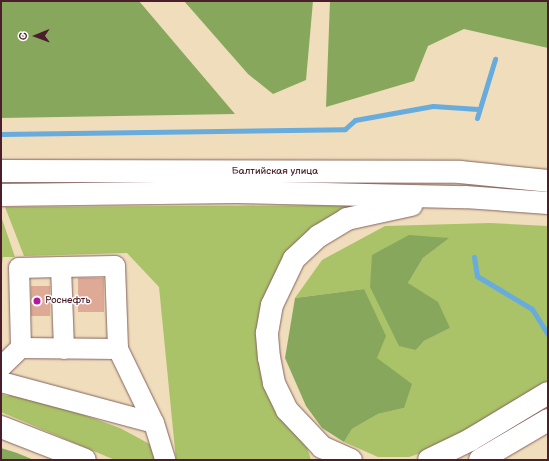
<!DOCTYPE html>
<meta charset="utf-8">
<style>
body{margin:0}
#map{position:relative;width:549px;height:461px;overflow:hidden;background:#f0ddbc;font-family:"Balsamiq Sans",sans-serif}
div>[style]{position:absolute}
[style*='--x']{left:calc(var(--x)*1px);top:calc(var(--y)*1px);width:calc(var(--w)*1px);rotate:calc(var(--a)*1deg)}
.green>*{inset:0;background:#aac268}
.forest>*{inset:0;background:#87a85c}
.stream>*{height:5px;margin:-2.5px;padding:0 2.5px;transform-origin:2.5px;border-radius:2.5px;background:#67acdd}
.building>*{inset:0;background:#dea995;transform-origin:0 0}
.roads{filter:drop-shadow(0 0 1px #84625e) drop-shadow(0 0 1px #84625e)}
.minor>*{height:20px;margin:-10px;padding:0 10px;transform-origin:10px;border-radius:10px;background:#fff}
.major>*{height:22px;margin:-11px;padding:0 11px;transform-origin:11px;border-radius:11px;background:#fff}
.dots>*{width:11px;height:11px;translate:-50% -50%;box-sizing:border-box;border:2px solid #fff;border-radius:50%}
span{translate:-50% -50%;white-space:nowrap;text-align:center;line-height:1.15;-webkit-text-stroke:3px #fff;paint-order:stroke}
.street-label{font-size:10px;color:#4a1f2b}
.poi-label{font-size:10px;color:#4a1f2b}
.left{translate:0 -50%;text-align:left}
.frame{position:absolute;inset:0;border:2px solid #4a1f2b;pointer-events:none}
.north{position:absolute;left:16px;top:16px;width:40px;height:40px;-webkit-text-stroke:3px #fff;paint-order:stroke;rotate:269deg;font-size:11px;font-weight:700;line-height:16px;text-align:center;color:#4a1f2b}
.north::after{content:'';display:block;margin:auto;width:14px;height:18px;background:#4a1f2b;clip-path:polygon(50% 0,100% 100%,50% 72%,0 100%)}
</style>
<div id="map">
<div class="green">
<i style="clip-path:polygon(370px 205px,307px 234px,278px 266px,263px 327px,291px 429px,307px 447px,311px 460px,176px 460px,159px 287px,127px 253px,24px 256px,5px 207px)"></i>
<i style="clip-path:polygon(1px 216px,15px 257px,3px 257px,1px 271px)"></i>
<i style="clip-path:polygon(evenodd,490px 223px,548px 226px,548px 383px,437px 448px,409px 457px,378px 457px,344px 442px,352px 429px,378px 414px,404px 408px,377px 358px,364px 289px,295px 298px,322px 260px,385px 226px,490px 223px,448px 238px,423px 258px,408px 283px,450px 328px,424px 341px,416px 350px,372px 255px,448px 238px)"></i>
<i style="clip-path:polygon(21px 392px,120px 428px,157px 448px,155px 460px,115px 460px,1px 412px,1px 394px,7px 396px)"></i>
</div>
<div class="forest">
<i style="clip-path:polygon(1px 1px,139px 1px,235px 114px,1px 118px)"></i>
<i style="clip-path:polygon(184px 1px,313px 1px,306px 80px,273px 94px,248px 74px)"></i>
<i style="clip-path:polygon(330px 1px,548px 1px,548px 48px,464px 29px,428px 46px,414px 81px,326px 107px)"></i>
<i style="clip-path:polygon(409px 235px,449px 238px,423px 258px,408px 283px,438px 302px,450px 328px,424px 341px,416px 350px,399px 346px,370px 287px,372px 255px)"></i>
<i style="clip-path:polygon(364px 289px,386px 336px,377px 358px,412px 384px,404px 408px,378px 414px,352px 429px,344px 442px,322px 428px,306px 406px,285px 358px,295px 298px)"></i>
<i style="clip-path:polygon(1px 448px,17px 453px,34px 460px,1px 460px)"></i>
</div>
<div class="stream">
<i style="--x:477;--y:118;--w:62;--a:-73"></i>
<i style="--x:1;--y:134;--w:344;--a:-0.8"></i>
<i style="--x:345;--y:129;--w:13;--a:-42"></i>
<i style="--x:355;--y:120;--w:79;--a:-10.2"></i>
<i style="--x:433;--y:106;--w:45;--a:3.8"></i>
<i style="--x:474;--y:257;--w:19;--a:81"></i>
<i style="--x:477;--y:276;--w:64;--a:31"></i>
<i style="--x:532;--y:309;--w:31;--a:58"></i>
</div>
<div class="building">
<i style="left:78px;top:278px;width:26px;height:34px"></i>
<i style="left:31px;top:286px;width:19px;height:30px"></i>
</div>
<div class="roads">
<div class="minor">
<i style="--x:21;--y:348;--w:80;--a:-91.4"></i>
<i style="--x:19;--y:268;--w:42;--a:-1.4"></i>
<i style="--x:64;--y:349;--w:82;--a:-92.1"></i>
<i style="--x:61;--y:267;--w:54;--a:-1.1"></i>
<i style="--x:115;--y:266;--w:83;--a:87.9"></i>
<i style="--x:1;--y:367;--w:28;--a:-44"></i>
<i style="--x:21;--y:348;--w:97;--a:0.6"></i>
<i style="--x:118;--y:349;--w:82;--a:64.1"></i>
<i style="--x:154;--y:423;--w:39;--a:73"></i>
<i style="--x:1;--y:382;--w:158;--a:15"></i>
</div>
<div class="major">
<i style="--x:1;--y:171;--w:459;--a:0.1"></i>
<i style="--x:460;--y:172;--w:88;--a:5.8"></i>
<i style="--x:1;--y:195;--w:236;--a:-0.7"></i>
<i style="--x:237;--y:192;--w:228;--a:1.3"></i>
<i style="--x:465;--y:197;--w:83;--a:4.1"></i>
<i style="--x:1;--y:427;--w:90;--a:21.4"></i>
<i style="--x:351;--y:460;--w:32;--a:-156"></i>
<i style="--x:322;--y:447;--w:51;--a:-133.4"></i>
<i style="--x:287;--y:410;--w:30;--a:-116"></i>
<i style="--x:274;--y:383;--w:25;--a:-101"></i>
<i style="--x:269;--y:358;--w:25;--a:-95"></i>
<i style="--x:267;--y:333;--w:28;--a:-80"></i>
<i style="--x:272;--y:305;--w:51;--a:-64.4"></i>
<i style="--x:294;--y:259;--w:34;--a:-43"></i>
<i style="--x:319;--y:236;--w:33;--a:-31"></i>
<i style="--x:347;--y:219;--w:66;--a:-12.3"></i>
<i style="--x:429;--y:460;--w:46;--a:-26"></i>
<i style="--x:470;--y:440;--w:91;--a:-31.1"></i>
<i style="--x:480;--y:460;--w:79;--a:-30.5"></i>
</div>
</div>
<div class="dots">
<i style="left:37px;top:301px;background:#b5179e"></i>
</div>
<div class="street-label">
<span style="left:275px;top:172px">Балтийская улица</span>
</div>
<div class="poi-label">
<span class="left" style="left:45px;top:301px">Роснефть</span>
</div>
<div class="frame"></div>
<div class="north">С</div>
</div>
